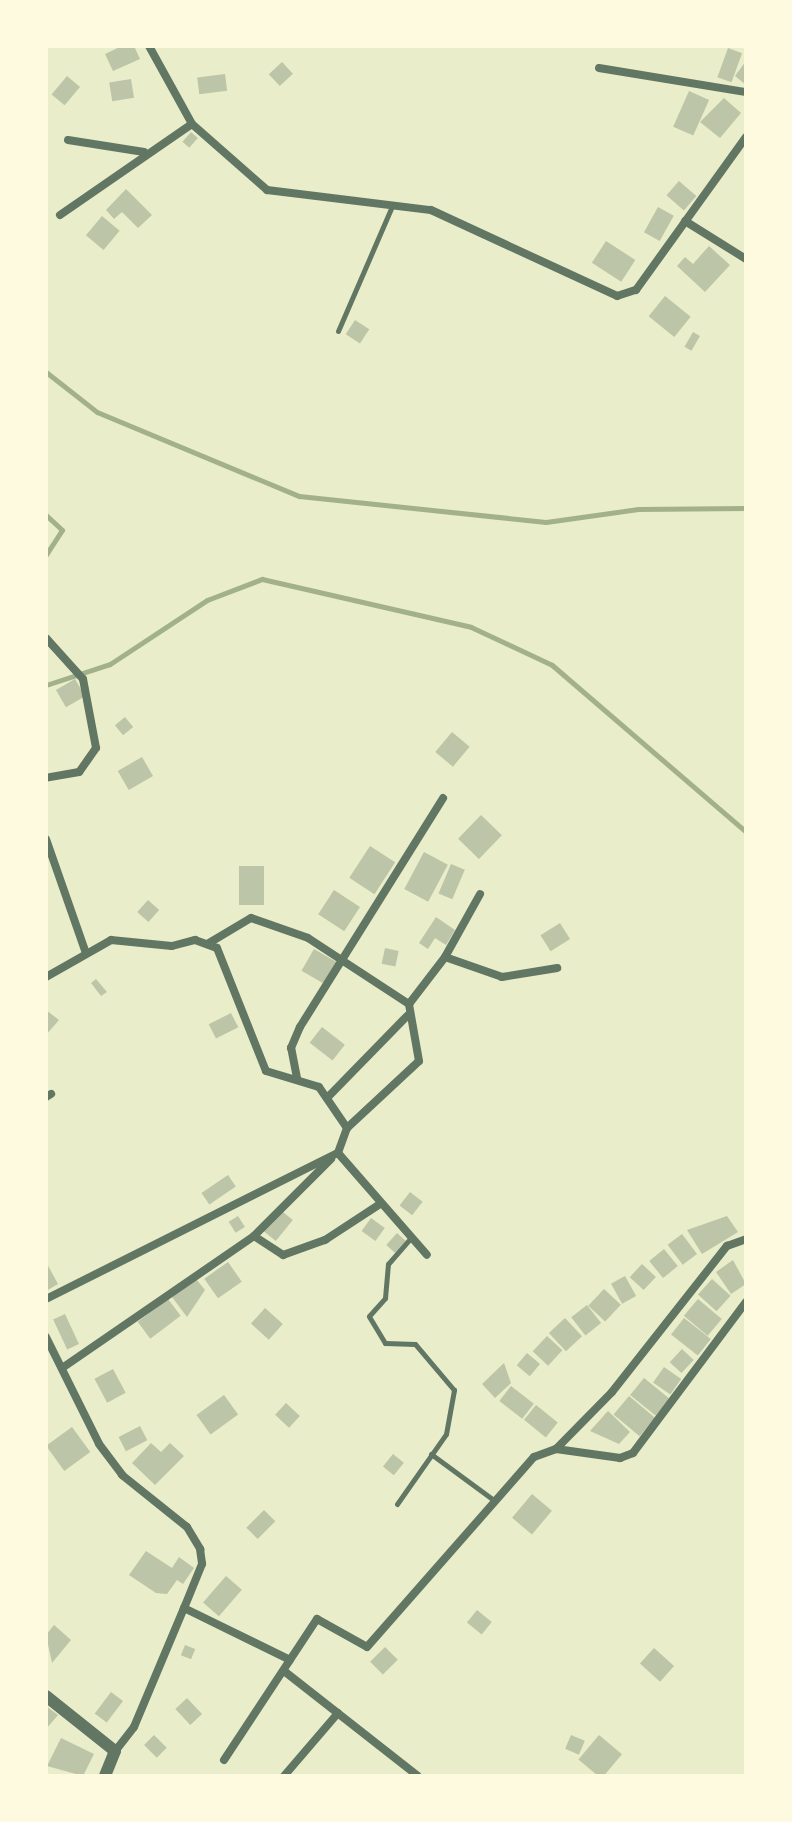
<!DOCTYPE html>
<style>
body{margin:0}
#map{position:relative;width:792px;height:1822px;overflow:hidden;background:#e9edc9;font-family:Ubuntu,sans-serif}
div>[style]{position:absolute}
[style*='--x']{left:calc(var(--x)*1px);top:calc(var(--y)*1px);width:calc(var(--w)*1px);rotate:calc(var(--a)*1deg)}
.stream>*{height:5px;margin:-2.5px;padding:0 2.5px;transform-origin:2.5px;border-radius:2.5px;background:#a3b18a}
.building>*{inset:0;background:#bcc5a7;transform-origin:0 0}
.service>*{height:5px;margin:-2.5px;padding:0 2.5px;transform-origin:2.5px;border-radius:2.5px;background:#617663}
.minor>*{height:8px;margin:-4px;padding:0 4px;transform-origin:4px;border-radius:4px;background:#617663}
.tertiary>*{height:12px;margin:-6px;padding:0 6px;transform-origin:6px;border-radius:6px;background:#617663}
span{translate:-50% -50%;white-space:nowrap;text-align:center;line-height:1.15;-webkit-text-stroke:6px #fefae0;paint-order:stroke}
.frame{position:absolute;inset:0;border:48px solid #fefae0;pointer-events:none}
</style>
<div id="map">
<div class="stream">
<i style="--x:46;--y:372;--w:65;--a:38.1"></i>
<i style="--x:97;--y:412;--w:219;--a:22.6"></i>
<i style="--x:299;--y:496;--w:248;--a:6"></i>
<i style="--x:546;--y:522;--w:93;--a:-8"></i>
<i style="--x:638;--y:509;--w:108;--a:-0.5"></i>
<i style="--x:46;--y:515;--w:22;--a:43"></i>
<i style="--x:62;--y:530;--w:30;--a:123"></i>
<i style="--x:46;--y:685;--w:67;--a:-18.2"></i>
<i style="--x:110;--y:664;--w:116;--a:-33.4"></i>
<i style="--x:207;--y:600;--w:59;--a:-20.9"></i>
<i style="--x:262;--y:579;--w:214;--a:12.9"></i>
<i style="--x:471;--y:627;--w:89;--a:25.1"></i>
<i style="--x:552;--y:665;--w:256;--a:40.7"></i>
</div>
<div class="building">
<i style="clip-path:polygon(122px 46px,134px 46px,140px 59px,113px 71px,105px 54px)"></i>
<i style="left:728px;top:48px;width:15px;height:31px;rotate:20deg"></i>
<i style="clip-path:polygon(746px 61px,746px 85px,735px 76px)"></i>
<i style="left:282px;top:62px;width:16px;height:18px;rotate:47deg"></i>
<i style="left:225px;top:74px;width:17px;height:28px;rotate:83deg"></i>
<i style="left:67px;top:76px;width:17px;height:24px;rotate:40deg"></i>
<i style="left:131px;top:79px;width:19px;height:22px;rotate:81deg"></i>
<i style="left:689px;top:91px;width:22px;height:39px;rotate:24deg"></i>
<i style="clip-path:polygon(724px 98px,741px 113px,720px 138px,700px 122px)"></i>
<i style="left:191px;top:132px;width:9px;height:13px;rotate:41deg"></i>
<i style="left:679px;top:181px;width:23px;height:19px;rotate:41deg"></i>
<i style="clip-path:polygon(126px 189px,152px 215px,138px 228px,122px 212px,114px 219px,106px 210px)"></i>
<i style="left:658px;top:207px;width:18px;height:29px;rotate:29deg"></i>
<i style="left:102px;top:216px;width:23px;height:25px;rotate:40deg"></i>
<i style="left:606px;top:241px;width:35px;height:26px;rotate:33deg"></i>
<i style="clip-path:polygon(709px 246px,730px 265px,705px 292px,677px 266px,685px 257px,693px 264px)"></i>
<i style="left:665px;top:296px;width:33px;height:26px;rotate:39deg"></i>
<i style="left:355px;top:320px;width:17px;height:17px;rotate:33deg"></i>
<i style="left:693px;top:332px;width:8px;height:17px;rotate:30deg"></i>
<i style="left:75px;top:679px;width:20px;height:22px;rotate:60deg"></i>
<i style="left:125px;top:717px;width:13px;height:13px;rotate:51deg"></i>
<i style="left:452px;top:732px;width:23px;height:26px;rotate:40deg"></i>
<i style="left:142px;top:757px;width:22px;height:28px;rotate:60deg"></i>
<i style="left:481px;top:815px;width:29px;height:33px;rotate:44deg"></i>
<i style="left:370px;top:846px;width:30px;height:38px;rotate:33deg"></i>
<i style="left:424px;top:852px;width:27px;height:42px;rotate:28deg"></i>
<i style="left:451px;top:864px;width:15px;height:32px;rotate:23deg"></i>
<i style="left:239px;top:866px;width:25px;height:39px"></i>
<i style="left:334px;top:890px;width:31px;height:29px;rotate:33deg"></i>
<i style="left:148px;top:900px;width:15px;height:16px;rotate:42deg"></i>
<i style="clip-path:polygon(436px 917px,455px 930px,446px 945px,435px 938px,428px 949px,419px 943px)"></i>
<i style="left:560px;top:923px;width:19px;height:23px;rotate:58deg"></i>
<i style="left:385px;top:948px;width:14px;height:16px;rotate:12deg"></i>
<i style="left:314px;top:949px;width:28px;height:25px;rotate:30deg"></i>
<i style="clip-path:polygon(96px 979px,107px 992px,101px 996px,91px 983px)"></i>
<i style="clip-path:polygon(46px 1010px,59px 1020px,46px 1035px)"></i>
<i style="left:231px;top:1013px;width:16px;height:25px;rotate:63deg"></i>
<i style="left:322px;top:1027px;width:29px;height:20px;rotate:38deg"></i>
<i style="left:228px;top:1175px;width:14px;height:32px;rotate:56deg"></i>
<i style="left:410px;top:1192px;width:16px;height:17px;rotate:38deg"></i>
<i style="left:278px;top:1208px;width:19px;height:27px;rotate:39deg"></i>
<i style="left:238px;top:1216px;width:13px;height:11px;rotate:58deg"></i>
<i style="clip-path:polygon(727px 1216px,738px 1232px,702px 1254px,687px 1230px)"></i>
<i style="left:371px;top:1218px;width:17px;height:16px;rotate:36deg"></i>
<i style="left:397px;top:1233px;width:12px;height:16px;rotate:42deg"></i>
<i style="left:682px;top:1234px;width:25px;height:18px;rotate:53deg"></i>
<i style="left:664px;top:1249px;width:22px;height:19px;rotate:51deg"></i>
<i style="clip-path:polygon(733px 1260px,746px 1284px,731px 1294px,716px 1272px)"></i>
<i style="clip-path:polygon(46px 1262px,58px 1284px,46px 1291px)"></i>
<i style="left:228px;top:1262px;width:24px;height:29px;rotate:55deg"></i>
<i style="left:642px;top:1264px;width:19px;height:18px;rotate:43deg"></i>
<i style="left:625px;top:1276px;width:23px;height:16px;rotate:61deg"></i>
<i style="clip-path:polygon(196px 1279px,205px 1290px,187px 1317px,172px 1297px)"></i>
<i style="left:712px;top:1279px;width:25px;height:21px;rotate:42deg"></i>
<i style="left:604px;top:1289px;width:23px;height:23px;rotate:43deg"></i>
<i style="left:168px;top:1299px;width:21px;height:38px;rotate:53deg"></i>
<i style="left:698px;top:1299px;width:31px;height:22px;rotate:40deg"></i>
<i style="left:587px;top:1305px;width:23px;height:20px;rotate:52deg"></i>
<i style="left:265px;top:1308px;width:24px;height:21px;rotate:42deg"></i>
<i style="left:65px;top:1314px;width:33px;height:13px;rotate:65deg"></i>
<i style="left:565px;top:1318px;width:25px;height:22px;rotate:47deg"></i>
<i style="left:684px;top:1318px;width:34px;height:21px;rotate:38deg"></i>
<i style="left:547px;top:1336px;width:21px;height:21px;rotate:43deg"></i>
<i style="left:682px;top:1349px;width:16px;height:18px;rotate:43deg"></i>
<i style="left:527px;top:1353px;width:17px;height:16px;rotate:40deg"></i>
<i style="clip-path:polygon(504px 1363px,511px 1383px,495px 1398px,482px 1384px)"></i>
<i style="left:664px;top:1367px;width:21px;height:19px;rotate:35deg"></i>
<i style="left:113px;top:1369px;width:27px;height:21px;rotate:62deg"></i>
<i style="left:644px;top:1378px;width:33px;height:22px;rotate:39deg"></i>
<i style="left:511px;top:1386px;width:29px;height:19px;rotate:38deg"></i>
<i style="left:224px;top:1395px;width:24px;height:34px;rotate:54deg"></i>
<i style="left:629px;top:1396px;width:34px;height:24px;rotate:40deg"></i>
<i style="left:286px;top:1403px;width:19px;height:16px;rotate:43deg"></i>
<i style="left:536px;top:1405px;width:28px;height:19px;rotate:39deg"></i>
<i style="clip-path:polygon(608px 1411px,630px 1432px,619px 1444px,590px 1431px)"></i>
<i style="left:140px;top:1426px;width:16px;height:24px;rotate:63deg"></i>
<i style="left:72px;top:1427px;width:31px;height:32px;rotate:54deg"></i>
<i style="clip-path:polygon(151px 1443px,161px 1452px,170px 1443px,184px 1456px,155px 1485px,132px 1463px)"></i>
<i style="left:393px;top:1454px;width:14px;height:16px;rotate:39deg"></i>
<i style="left:532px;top:1494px;width:26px;height:31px;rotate:40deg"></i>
<i style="left:264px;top:1510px;width:16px;height:25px;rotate:45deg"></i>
<i style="clip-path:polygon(146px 1551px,172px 1568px,179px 1557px,194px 1568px,183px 1584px,177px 1580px,167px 1594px,156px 1593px,129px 1575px)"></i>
<i style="left:226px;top:1576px;width:21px;height:35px;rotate:41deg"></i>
<i style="left:477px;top:1610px;width:19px;height:16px;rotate:39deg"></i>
<i style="clip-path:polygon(54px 1625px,71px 1640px,52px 1663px,46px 1635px)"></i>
<i style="left:185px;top:1645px;width:11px;height:11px;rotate:22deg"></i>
<i style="left:385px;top:1647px;width:18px;height:21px;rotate:45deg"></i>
<i style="left:654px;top:1648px;width:27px;height:21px;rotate:42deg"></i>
<i style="left:111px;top:1692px;width:15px;height:27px;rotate:37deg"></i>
<i style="left:187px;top:1698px;width:22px;height:16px;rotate:47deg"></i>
<i style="clip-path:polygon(46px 1706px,58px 1715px,46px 1729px)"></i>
<i style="left:154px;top:1735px;width:18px;height:14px;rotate:45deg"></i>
<i style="left:571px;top:1735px;width:15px;height:15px;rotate:23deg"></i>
<i style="left:599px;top:1735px;width:30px;height:32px;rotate:40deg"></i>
<i style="clip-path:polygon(61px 1738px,94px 1754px,83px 1776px,47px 1766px)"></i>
</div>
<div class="service">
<i style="--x:338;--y:331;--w:138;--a:-66.6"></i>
<i style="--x:431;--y:1454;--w:79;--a:36.3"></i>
<i style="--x:397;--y:1504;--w:85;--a:-55"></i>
<i style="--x:446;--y:1434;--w:45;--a:-79.7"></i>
<i style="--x:454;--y:1390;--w:60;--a:-130.3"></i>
<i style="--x:415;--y:1344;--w:30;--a:-178"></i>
<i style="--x:385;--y:1343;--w:31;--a:-121"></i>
<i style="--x:369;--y:1316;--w:24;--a:-48"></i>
<i style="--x:385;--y:1298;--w:34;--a:-85"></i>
<i style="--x:388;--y:1264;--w:35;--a:-49"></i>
</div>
<div class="minor">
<i style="--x:149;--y:46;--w:89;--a:61.1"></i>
<i style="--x:192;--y:124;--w:100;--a:41.3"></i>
<i style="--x:267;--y:190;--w:165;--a:7"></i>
<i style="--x:431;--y:210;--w:205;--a:24.8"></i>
<i style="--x:617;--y:296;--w:20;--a:-18"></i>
<i style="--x:636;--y:290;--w:188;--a:-54.3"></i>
<i style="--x:599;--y:68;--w:149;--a:9.3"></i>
<i style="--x:68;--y:140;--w:77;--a:9"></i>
<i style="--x:60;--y:215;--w:160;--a:-34.6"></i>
<i style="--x:685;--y:221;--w:72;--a:31.9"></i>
<i style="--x:46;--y:638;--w:55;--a:47.9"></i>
<i style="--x:83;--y:679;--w:70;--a:79.3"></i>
<i style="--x:96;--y:748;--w:29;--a:125"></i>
<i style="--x:79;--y:772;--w:34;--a:170"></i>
<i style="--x:46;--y:839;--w:121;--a:70.7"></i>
<i style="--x:209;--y:943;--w:49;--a:-30.8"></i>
<i style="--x:251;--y:918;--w:60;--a:19.3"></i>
<i style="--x:308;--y:938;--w:121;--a:33.2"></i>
<i style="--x:445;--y:957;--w:72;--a:-60.9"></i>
<i style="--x:46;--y:977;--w:75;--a:-29.6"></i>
<i style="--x:111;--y:940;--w:61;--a:5.6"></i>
<i style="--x:172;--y:946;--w:24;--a:-15"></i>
<i style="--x:195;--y:940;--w:23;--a:20"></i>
<i style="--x:217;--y:948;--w:132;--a:68.3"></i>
<i style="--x:266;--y:1071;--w:55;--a:16.8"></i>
<i style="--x:319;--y:1087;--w:50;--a:55.7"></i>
<i style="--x:347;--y:1128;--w:27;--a:110"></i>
<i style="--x:338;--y:1153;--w:135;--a:48.9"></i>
<i style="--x:297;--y:1078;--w:31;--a:-101"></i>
<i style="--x:291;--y:1048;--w:23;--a:-67"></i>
<i style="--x:300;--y:1027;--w:270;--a:-58"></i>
<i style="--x:46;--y:1097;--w:6;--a:-31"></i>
<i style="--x:327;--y:1098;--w:115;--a:-45.7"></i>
<i style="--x:347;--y:1128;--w:98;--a:-42.9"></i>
<i style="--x:419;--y:1061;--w:58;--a:-100"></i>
<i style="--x:409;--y:1004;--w:59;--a:-52.5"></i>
<i style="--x:445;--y:957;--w:60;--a:19.3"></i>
<i style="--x:502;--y:977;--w:56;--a:-9.3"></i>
<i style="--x:254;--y:1236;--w:109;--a:-45"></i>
<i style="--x:46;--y:1299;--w:326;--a:-26.6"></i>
<i style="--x:46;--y:1337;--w:119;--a:63.6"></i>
<i style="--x:99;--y:1444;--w:39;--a:53"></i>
<i style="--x:122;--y:1475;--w:83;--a:38.7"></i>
<i style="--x:187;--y:1527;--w:26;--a:59"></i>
<i style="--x:200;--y:1549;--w:15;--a:82"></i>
<i style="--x:202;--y:1564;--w:48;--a:112.2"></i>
<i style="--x:184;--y:1608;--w:129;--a:112.8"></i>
<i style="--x:134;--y:1727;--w:31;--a:128"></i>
<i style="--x:65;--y:1366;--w:229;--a:-34.5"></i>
<i style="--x:254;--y:1236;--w:35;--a:33"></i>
<i style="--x:283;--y:1255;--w:45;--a:-19.7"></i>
<i style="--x:325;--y:1240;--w:66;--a:-33.2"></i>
<i style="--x:556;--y:1449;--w:80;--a:-45.5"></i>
<i style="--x:612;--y:1392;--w:186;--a:-51.8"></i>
<i style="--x:727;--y:1246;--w:20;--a:-20"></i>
<i style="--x:184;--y:1608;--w:118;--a:26.1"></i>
<i style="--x:284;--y:1671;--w:170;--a:38.1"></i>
<i style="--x:224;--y:1760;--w:169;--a:-56.6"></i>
<i style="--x:317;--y:1619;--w:57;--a:29.2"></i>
<i style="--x:367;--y:1647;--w:253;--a:-48.7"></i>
<i style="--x:534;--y:1457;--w:23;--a:-20"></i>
<i style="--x:556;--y:1449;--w:65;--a:8"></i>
<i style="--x:620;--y:1458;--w:14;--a:-21"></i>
<i style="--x:633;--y:1453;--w:189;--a:-53.2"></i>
<i style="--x:284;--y:1776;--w:83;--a:-49.4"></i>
</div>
<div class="tertiary">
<i style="--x:46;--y:1696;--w:88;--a:38.6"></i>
<i style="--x:115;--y:1751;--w:27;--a:112"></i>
</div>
<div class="frame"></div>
</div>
